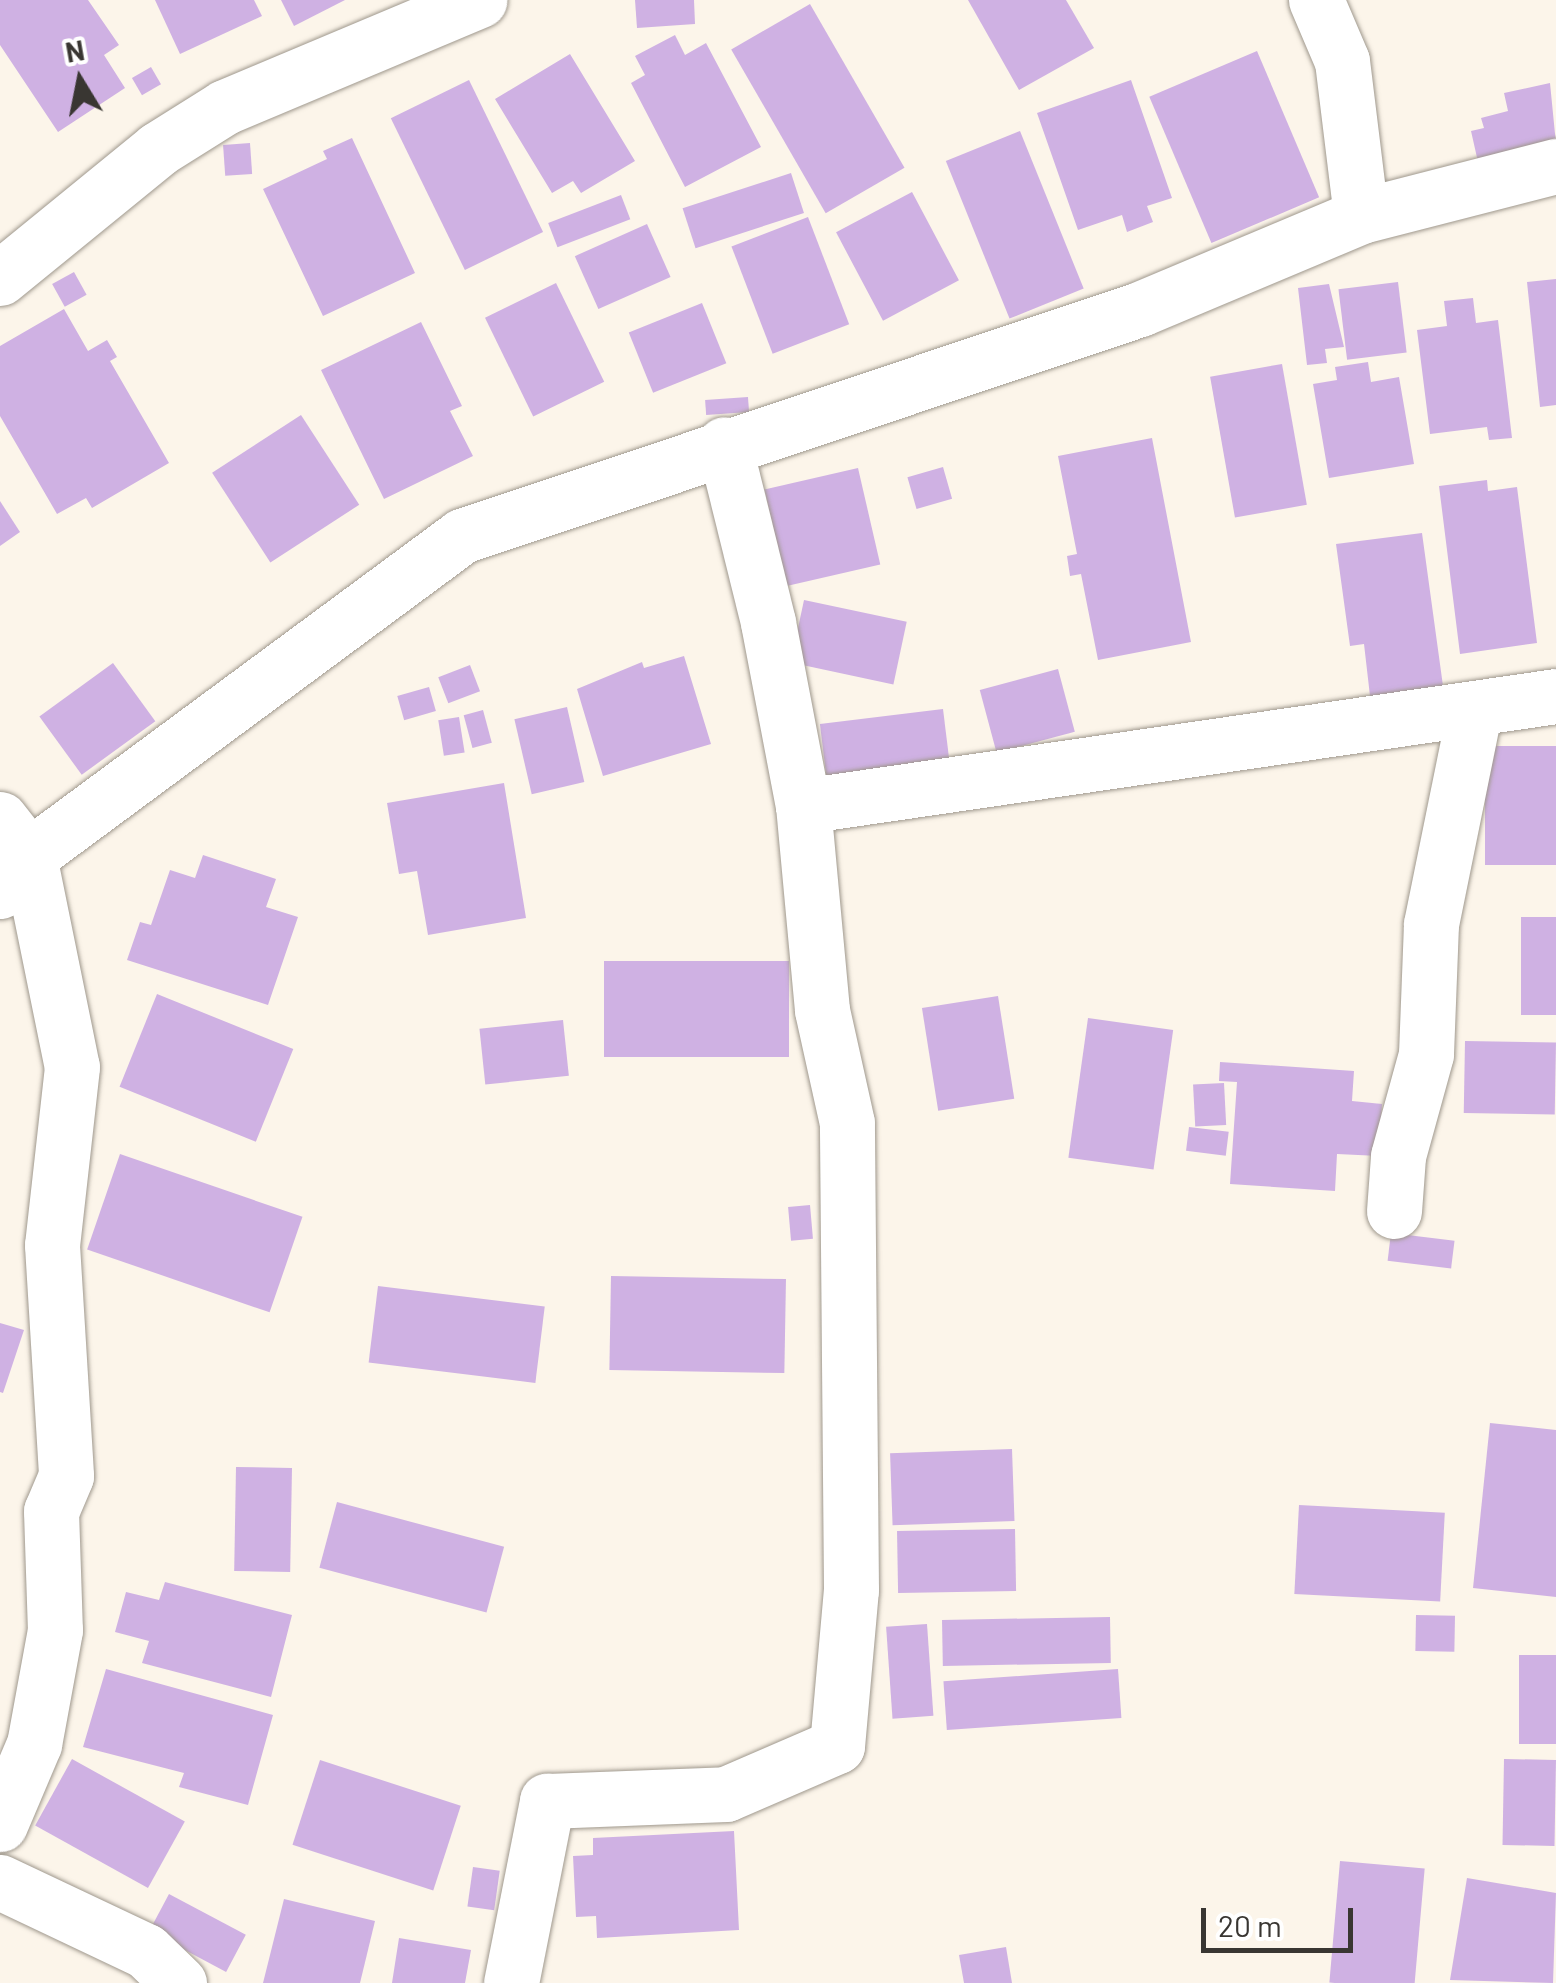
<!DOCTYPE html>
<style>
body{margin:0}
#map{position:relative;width:1556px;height:1983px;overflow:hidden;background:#fcf5ea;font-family:Barlow,sans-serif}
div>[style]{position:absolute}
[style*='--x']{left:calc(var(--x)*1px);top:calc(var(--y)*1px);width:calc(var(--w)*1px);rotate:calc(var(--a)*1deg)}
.building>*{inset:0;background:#cfb1e3;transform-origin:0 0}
.roads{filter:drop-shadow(0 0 2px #9f988d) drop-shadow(0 0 2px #9f988d)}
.minor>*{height:55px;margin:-27.5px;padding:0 27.5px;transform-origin:27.5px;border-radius:27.5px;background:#fff}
span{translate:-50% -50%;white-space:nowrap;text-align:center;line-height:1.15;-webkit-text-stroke:8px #fff;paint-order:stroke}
.north{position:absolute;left:30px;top:30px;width:100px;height:100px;-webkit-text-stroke:8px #fff;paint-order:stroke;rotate:350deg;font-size:28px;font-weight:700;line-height:40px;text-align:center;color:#393632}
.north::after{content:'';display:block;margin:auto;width:35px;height:45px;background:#393632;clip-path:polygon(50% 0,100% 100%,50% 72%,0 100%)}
.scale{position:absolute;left:1201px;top:1908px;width:152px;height:45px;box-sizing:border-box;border:5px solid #393632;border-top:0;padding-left:12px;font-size:30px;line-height:35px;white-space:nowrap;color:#393632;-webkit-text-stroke:8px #fff;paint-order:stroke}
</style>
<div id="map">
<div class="building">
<i style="clip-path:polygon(0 0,88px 0,119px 45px,104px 55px,125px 88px,58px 132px,0 45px)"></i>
<i style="clip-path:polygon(155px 0,254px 0,262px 16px,180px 54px)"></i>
<i style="clip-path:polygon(281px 0,345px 0,294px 26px)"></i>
<i style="clip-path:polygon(635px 0,694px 0,695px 24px,637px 28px)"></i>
<i style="clip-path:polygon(968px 0,1066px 0,1094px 48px,1019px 90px)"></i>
<i style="left:810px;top:4px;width:189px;height:91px;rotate:60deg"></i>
<i style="clip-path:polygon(675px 35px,685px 55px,706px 43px,761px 147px,685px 187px,631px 83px,645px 75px,635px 56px)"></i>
<i style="left:1257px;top:51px;width:159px;height:117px;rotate:67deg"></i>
<i style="clip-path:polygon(570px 54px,635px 161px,581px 193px,573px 181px,552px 193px,495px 99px)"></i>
<i style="left:151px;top:67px;width:20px;height:22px;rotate:60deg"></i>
<i style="left:469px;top:80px;width:169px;height:87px;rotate:64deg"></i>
<i style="clip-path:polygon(1131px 80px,1172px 198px,1147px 206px,1153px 222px,1127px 232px,1122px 215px,1078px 230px,1037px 113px)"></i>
<i style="clip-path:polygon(1550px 83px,1556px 144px,1478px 162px,1471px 131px,1484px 128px,1481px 118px,1508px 111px,1504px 93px)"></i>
<i style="left:1020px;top:131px;width:170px;height:80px;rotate:68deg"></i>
<i style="clip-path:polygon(352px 138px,415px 273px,323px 316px,263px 189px,327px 159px,323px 151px)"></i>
<i style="left:250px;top:143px;width:31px;height:27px;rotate:86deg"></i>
<i style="left:791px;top:173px;width:42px;height:114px;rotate:72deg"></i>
<i style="left:912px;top:192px;width:100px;height:86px;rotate:62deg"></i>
<i style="left:621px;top:195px;width:26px;height:78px;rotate:69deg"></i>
<i style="left:808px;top:217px;width:115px;height:82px;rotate:69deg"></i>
<i style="left:647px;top:224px;width:58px;height:79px;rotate:66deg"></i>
<i style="left:74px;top:272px;width:26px;height:25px;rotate:61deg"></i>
<i style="clip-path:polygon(1556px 279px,1556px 405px,1540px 407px,1527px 282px)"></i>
<i style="left:1398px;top:282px;width:71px;height:60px;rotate:83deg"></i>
<i style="left:556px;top:283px;width:110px;height:79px;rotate:64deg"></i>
<i style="clip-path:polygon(1329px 284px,1344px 347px,1325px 349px,1327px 363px,1307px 365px,1298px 288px)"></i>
<i style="clip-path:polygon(1473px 298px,1476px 323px,1498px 320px,1512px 438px,1489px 440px,1487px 427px,1430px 434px,1417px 330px,1447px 326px,1444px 301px)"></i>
<i style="left:702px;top:303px;width:65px;height:79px;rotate:68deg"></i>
<i style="clip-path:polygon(64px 309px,88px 351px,107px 340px,117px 357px,110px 361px,169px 463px,92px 508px,86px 498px,57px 514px,0 416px,0 346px)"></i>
<i style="clip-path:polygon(421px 322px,462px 406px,450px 411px,473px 456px,384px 499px,321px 370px)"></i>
<i style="clip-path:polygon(1368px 362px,1371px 382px,1399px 377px,1414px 464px,1329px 478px,1313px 384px,1337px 380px,1335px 367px)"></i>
<i style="left:1282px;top:364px;width:143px;height:73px;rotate:80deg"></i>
<i style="left:748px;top:397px;width:15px;height:43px;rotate:86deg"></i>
<i style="left:301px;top:415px;width:107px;height:106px;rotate:57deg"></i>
<i style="clip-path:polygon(1152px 438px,1191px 642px,1098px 660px,1081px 574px,1070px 576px,1067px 556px,1077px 554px,1058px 456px)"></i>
<i style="left:943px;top:467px;width:33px;height:37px;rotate:74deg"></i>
<i style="left:858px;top:468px;width:99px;height:96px;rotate:77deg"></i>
<i style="clip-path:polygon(1487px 480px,1488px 491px,1517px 487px,1537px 643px,1460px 654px,1439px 486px)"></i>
<i style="clip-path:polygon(0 501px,20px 532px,0 546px)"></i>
<i style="clip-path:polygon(1422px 533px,1443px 686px,1370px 696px,1364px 644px,1350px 646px,1336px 544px)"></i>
<i style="left:804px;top:600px;width:105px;height:64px;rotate:12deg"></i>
<i style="clip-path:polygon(684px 656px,711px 744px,603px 776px,577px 689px,642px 662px,644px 668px)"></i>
<i style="left:113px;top:663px;width:72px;height:91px;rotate:54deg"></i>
<i style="left:470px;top:665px;width:28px;height:34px;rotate:69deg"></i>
<i style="left:1058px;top:669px;width:65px;height:81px;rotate:75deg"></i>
<i style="left:429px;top:687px;width:25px;height:33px;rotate:74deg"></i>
<i style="left:567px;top:707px;width:77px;height:54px;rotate:77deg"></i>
<i style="left:943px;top:709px;width:69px;height:124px;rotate:83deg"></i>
<i style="left:483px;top:710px;width:34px;height:20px;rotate:75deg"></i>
<i style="left:459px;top:717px;width:36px;height:21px;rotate:81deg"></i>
<i style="left:1556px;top:746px;width:119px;height:71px;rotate:90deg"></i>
<i style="clip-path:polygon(504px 783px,526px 918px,428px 935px,417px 871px,399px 874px,387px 803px)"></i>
<i style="clip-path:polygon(203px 855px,276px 879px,266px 907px,298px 917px,268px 1005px,127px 960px,140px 922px,151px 925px,170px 870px,195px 878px)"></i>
<i style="left:1556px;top:917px;width:98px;height:35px;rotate:90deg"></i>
<i style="left:604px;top:961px;width:185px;height:96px"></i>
<i style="left:157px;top:994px;width:147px;height:100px;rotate:22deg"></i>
<i style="left:998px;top:996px;width:104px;height:77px;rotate:81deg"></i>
<i style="left:1088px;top:1018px;width:86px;height:141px;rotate:8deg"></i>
<i style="left:563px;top:1020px;width:56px;height:84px;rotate:84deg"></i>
<i style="left:1465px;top:1041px;width:91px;height:72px;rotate:1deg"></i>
<i style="clip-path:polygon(1220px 1062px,1354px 1071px,1352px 1101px,1382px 1104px,1379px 1156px,1337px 1154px,1335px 1191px,1230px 1184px,1237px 1082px,1219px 1081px)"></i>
<i style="left:1224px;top:1083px;width:42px;height:31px;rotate:87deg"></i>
<i style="left:1189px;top:1127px;width:40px;height:24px;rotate:7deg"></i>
<i style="left:120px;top:1154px;width:193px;height:101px;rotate:19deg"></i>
<i style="left:810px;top:1205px;width:34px;height:22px;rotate:85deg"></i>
<i style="left:1391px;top:1233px;width:64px;height:28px;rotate:7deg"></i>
<i style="left:611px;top:1276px;width:175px;height:94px;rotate:1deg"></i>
<i style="left:378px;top:1286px;width:168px;height:77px;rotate:7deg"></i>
<i style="clip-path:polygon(0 1323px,24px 1330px,3px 1393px,0 1392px)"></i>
<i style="clip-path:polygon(1490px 1423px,1556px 1430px,1556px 1597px,1473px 1588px)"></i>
<i style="left:1012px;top:1449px;width:72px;height:122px;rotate:88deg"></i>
<i style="left:236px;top:1467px;width:56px;height:104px;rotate:1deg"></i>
<i style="left:337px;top:1502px;width:173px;height:68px;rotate:15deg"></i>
<i style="left:1299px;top:1505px;width:146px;height:89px;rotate:3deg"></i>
<i style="left:1015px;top:1529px;width:62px;height:118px;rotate:89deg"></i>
<i style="clip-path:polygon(165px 1582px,292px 1615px,271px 1697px,142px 1663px,149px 1641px,115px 1632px,126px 1592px,159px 1600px)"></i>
<i style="left:1416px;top:1615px;width:39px;height:36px;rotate:1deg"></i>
<i style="left:1110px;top:1617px;width:46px;height:168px;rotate:89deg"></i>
<i style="left:927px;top:1624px;width:92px;height:41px;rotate:86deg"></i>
<i style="left:1519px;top:1655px;width:37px;height:89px"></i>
<i style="clip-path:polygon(106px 1669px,273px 1715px,248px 1805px,179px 1787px,184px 1773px,83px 1747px)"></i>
<i style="left:1118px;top:1669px;width:49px;height:175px;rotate:86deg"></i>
<i style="left:72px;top:1759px;width:129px;height:76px;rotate:29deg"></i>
<i style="left:1504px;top:1759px;width:52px;height:86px;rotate:1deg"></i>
<i style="left:320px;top:1760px;width:148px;height:89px;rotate:18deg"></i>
<i style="clip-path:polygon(734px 1831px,739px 1930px,597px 1938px,596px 1916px,576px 1917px,573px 1856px,593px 1855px,593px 1838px)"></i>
<i style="left:1340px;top:1861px;width:85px;height:122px;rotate:5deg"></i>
<i style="left:473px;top:1867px;width:27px;height:40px;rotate:8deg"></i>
<i style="clip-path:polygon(1467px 1878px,1556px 1893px,1553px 1983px,1450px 1980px)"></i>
<i style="left:169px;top:1894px;width:87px;height:42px;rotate:28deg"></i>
<i style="clip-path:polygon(284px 1899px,375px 1921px,360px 1983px,263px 1983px)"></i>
<i style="clip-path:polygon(399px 1938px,471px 1950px,465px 1983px,392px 1983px)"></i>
<i style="clip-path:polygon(1006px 1947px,1012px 1983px,964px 1983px,959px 1955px)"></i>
</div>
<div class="roads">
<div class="minor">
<i style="--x:1316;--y:0;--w:66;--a:66.9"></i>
<i style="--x:1342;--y:61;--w:156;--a:83"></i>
<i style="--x:0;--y:278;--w:204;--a:-39.2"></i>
<i style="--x:158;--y:149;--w:79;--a:-32.1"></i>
<i style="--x:225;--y:107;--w:276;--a:-22.8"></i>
<i style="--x:803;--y:806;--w:761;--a:-8.31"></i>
<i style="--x:0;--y:819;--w:47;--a:51.9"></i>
<i style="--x:29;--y:856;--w:215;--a:78.5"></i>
<i style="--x:72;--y:1067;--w:179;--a:96.4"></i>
<i style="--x:52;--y:1245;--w:231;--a:86.5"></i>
<i style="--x:66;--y:1476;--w:38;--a:113"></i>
<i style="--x:51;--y:1511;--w:119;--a:88.1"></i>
<i style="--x:55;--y:1630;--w:116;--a:100.4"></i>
<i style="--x:34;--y:1744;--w:87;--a:113"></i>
<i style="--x:0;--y:891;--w:45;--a:-50.4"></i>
<i style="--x:29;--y:856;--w:538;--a:-36.47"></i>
<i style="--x:462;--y:536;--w:715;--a:-18.51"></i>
<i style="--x:1140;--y:309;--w:240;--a:-22.8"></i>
<i style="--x:1361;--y:216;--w:201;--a:-14.4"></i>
<i style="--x:1394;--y:1211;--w:55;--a:-85.8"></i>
<i style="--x:1398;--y:1156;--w:106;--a:-74.6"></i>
<i style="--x:1426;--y:1054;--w:130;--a:-87.8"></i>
<i style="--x:1431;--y:924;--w:215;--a:-78.5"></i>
<i style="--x:0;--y:1882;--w:161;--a:25.3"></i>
<i style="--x:146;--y:1951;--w:46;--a:44.1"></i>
<i style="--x:511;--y:1983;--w:186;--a:-78.8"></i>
<i style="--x:547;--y:1801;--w:179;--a:-2.2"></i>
<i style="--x:726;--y:1794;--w:121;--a:-23.4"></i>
<i style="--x:837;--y:1746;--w:157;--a:-84.9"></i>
<i style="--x:851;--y:1590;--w:467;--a:-90.5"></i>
<i style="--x:847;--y:1123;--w:116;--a:-102.5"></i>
<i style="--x:822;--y:1010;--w:205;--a:-95.3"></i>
<i style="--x:803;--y:806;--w:187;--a:-100.8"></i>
<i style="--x:768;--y:622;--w:183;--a:-103.9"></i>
</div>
</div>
<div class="north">N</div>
<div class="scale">20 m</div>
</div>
